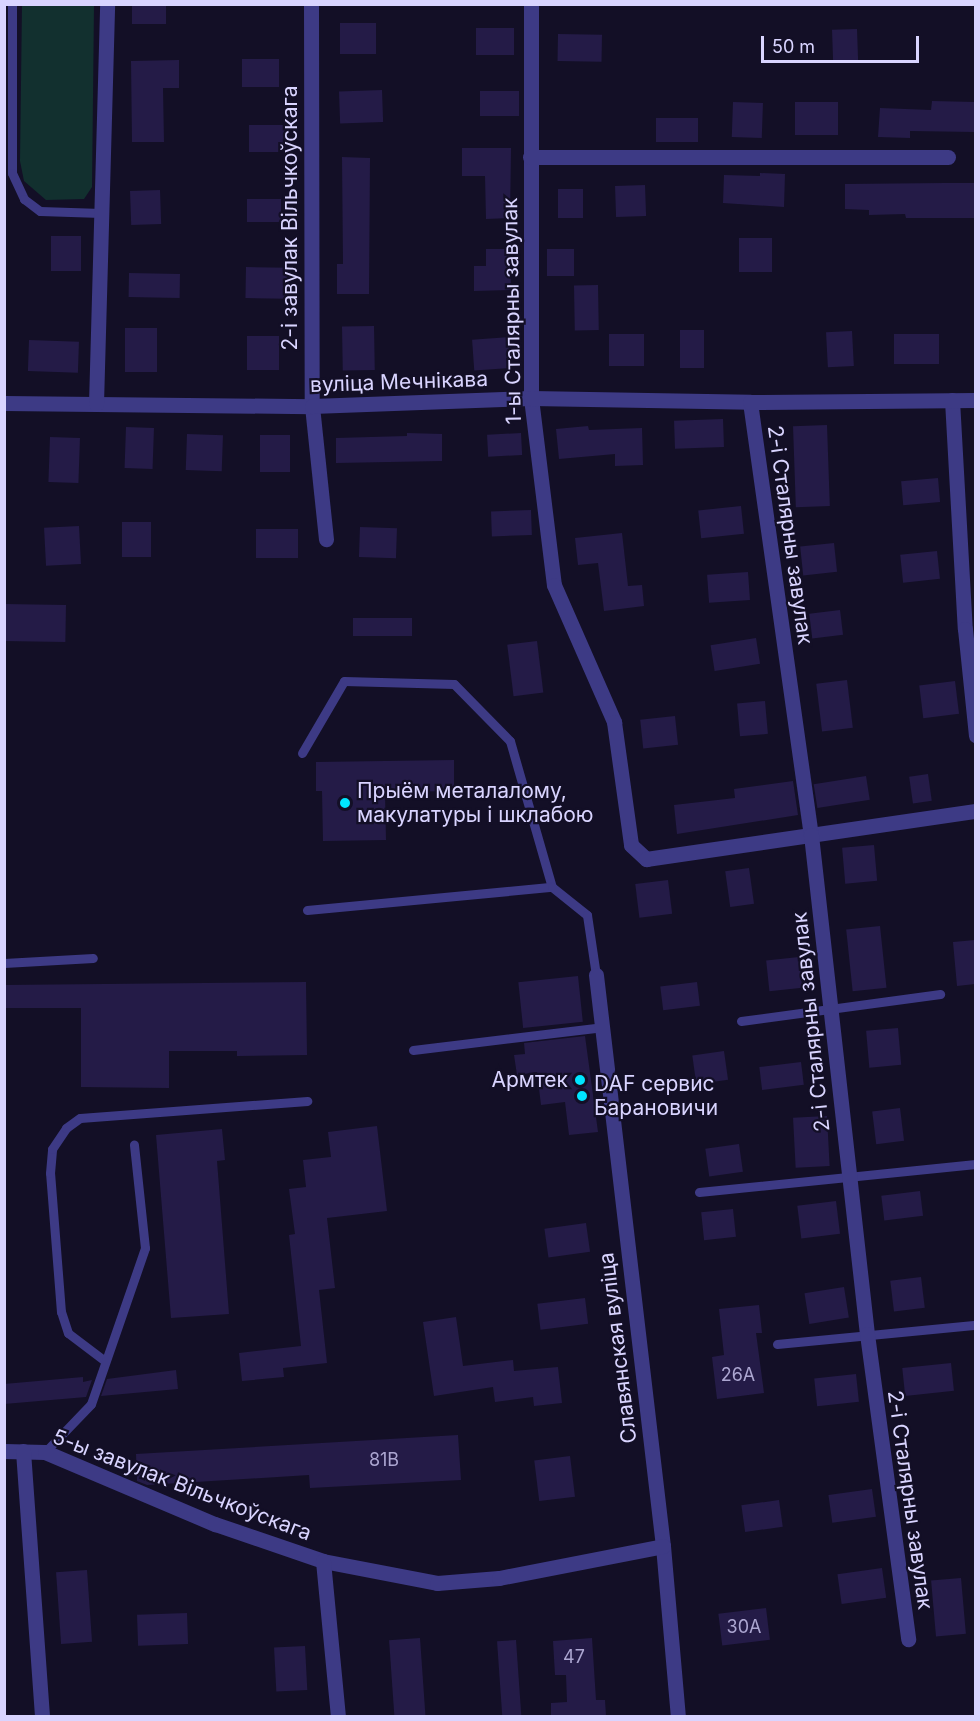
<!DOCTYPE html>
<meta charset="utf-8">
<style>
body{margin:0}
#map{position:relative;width:980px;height:1721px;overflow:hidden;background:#130f26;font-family:Inter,sans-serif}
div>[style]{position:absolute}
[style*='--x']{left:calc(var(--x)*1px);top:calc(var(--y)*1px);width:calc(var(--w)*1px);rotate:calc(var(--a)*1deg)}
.green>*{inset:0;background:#12302f}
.building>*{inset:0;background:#241b47;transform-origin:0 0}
.service>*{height:9px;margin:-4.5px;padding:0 4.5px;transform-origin:4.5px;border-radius:4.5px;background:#3d3a85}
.minor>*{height:15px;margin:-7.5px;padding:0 7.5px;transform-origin:7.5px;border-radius:7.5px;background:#3d3a85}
.dots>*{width:16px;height:16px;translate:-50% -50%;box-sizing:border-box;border:3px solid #130f26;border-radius:50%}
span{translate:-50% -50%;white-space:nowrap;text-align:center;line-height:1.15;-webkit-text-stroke:4.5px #130f26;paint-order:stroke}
.number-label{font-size:18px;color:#aca6d1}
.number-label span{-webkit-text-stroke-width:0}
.street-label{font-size:21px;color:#d9d4ff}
.poi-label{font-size:21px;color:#d9d4ff}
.left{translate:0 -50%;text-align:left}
.right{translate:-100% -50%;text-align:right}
.frame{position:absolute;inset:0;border:6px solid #d9d4ff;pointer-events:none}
.scale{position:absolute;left:761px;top:36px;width:158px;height:27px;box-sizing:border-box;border:3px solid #d9d4ff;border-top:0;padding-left:8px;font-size:18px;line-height:21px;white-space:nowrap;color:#d9d4ff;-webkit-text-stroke:4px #130f26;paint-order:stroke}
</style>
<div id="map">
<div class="green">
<i style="clip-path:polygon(22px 5px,94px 5px,92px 187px,84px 199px,46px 200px,24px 181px,20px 161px)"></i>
</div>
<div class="building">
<i style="left:132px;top:4px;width:34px;height:20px"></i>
<i style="left:340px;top:23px;width:36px;height:31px"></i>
<i style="left:514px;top:28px;width:27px;height:38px;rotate:90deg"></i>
<i style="left:857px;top:29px;width:32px;height:25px;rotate:88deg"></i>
<i style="left:558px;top:34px;width:44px;height:27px;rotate:1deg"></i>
<i style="left:242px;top:59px;width:37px;height:28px"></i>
<i style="clip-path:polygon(179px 60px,179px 88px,163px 88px,164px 142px,132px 142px,131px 61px)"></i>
<i style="left:382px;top:90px;width:32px;height:43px;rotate:88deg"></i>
<i style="left:480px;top:91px;width:39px;height:25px"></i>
<i style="clip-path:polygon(932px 101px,975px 102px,975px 132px,910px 131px,910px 138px,878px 137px,880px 108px,931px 110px)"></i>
<i style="left:733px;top:102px;width:30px;height:35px;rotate:2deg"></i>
<i style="left:795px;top:102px;width:43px;height:33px"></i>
<i style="left:656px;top:118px;width:42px;height:24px"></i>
<i style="left:249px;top:125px;width:37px;height:27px"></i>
<i style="clip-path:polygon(462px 148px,511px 148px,510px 218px,486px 219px,485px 176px,462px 176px)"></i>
<i style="clip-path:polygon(342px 157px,370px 158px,369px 294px,337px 294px,337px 264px,343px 264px)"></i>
<i style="clip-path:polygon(760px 173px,785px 174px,784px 207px,723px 203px,724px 175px,760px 176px)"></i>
<i style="clip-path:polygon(945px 183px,975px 183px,975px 218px,906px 218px,905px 214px,869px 215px,869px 210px,845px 209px,845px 184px)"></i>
<i style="left:645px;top:185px;width:31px;height:30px;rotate:88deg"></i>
<i style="left:558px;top:189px;width:25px;height:29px"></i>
<i style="left:160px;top:190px;width:34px;height:30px;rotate:88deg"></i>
<i style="left:247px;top:199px;width:34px;height:23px"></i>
<i style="left:51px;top:236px;width:30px;height:35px"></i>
<i style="left:739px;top:238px;width:33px;height:34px"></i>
<i style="clip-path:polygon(486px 249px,510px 249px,511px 290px,474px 291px,474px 266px,486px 266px)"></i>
<i style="left:547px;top:249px;width:27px;height:27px"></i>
<i style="left:246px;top:267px;width:41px;height:31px;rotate:1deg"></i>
<i style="left:129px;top:273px;width:51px;height:24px;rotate:1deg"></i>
<i style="left:598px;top:285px;width:45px;height:24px;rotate:89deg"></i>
<i style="left:374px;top:326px;width:44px;height:32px;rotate:89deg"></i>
<i style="left:125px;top:328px;width:32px;height:44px"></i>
<i style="left:680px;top:330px;width:24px;height:38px"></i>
<i style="left:852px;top:331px;width:35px;height:26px;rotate:87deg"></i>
<i style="left:609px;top:334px;width:35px;height:32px"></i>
<i style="left:939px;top:334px;width:30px;height:45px;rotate:90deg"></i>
<i style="left:247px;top:336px;width:32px;height:34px"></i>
<i style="left:510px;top:337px;width:31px;height:38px;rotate:86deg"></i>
<i style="left:29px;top:340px;width:50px;height:31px;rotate:2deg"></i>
<i style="left:723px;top:419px;width:28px;height:49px;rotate:88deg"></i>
<i style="left:827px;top:425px;width:81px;height:34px;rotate:88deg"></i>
<i style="clip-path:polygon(588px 426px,589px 430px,642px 428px,643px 465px,615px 466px,615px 454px,559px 459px,556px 429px)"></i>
<i style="left:126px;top:427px;width:28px;height:41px;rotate:2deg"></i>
<i style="clip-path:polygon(407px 433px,442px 434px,442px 461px,336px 463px,336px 438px,407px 436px)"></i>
<i style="left:521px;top:433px;width:22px;height:34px;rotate:87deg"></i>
<i style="left:187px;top:434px;width:36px;height:36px;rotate:2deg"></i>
<i style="left:290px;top:435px;width:37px;height:30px;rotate:90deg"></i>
<i style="left:50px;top:437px;width:30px;height:45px;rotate:2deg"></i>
<i style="left:938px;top:478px;width:24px;height:37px;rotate:85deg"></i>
<i style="left:741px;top:506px;width:28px;height:43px;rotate:84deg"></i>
<i style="left:531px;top:510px;width:25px;height:40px;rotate:88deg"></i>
<i style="left:122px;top:522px;width:29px;height:35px"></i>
<i style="left:79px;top:526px;width:38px;height:35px;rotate:87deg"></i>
<i style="left:360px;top:527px;width:37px;height:30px;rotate:2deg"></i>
<i style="left:256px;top:529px;width:42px;height:29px"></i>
<i style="clip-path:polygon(622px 533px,628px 586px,642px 585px,644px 606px,604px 611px,598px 563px,578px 565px,575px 538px)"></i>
<i style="left:834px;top:543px;width:29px;height:34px;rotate:84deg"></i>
<i style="left:937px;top:551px;width:28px;height:37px;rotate:84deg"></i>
<i style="left:748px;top:572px;width:28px;height:41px;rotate:86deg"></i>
<i style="left:4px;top:604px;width:62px;height:37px;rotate:1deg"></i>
<i style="left:840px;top:610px;width:25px;height:31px;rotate:83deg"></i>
<i style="left:412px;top:618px;width:18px;height:59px;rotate:90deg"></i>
<i style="left:756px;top:638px;width:26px;height:46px;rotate:81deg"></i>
<i style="left:537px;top:641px;width:52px;height:30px;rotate:83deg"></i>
<i style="left:847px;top:680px;width:48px;height:31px;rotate:83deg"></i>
<i style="left:955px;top:681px;width:33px;height:36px;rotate:83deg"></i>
<i style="left:765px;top:701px;width:33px;height:28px;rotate:85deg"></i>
<i style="left:675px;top:716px;width:29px;height:35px;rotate:84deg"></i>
<i style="clip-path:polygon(454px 760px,454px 791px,385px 792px,386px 840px,323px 841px,322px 791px,316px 791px,316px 762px)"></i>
<i style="left:928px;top:774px;width:27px;height:19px;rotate:82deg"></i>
<i style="left:866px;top:776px;width:24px;height:53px;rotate:81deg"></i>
<i style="clip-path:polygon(793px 781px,798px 815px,677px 834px,674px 805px,735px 798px,734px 789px)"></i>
<i style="left:874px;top:845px;width:36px;height:32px;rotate:85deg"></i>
<i style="left:749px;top:868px;width:36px;height:24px;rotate:82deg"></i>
<i style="left:668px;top:880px;width:34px;height:33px;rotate:83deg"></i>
<i style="left:880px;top:926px;width:62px;height:34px;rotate:84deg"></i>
<i style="clip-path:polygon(975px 940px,975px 984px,957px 986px,953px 942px)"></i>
<i style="left:799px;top:957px;width:31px;height:33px;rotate:84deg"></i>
<i style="left:578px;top:976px;width:46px;height:60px;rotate:84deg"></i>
<i style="clip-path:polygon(306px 982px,307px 1055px,237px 1056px,237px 1051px,169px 1051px,169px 1088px,81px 1087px,81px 1008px,4px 1008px,4px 985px)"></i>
<i style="left:697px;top:982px;width:24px;height:37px;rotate:83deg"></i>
<i style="left:898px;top:1028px;width:37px;height:32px;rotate:85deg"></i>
<i style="clip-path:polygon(585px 1036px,598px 1132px,569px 1135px,565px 1102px,541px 1105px,537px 1072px,517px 1075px,514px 1055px,525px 1054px,524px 1043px)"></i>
<i style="left:724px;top:1051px;width:29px;height:32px;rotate:82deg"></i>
<i style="left:801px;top:1062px;width:23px;height:42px;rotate:83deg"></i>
<i style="left:900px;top:1108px;width:33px;height:28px;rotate:83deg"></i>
<i style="left:827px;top:1116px;width:50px;height:34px;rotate:87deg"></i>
<i style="clip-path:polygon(377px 1126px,387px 1211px,327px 1218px,335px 1288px,319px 1290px,327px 1363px,283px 1368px,284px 1377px,242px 1381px,239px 1353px,301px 1346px,289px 1235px,295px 1234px,289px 1189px,306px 1187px,303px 1160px,331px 1157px,328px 1132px)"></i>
<i style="clip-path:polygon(222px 1129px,225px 1160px,217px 1161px,229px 1314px,171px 1318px,156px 1135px)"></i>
<i style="left:739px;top:1144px;width:28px;height:34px;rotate:82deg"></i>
<i style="left:920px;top:1191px;width:25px;height:39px;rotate:83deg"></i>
<i style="left:836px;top:1201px;width:33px;height:39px;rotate:83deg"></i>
<i style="left:733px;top:1209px;width:28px;height:32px;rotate:84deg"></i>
<i style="left:586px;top:1223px;width:29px;height:42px;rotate:82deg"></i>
<i style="left:921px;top:1277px;width:31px;height:31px;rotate:83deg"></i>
<i style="left:844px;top:1287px;width:31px;height:40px;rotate:81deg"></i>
<i style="left:585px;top:1298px;width:26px;height:48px;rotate:83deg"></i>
<i style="clip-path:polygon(759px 1305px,762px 1333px,756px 1333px,764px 1393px,717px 1399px,712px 1357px,724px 1355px,719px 1309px)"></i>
<i style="clip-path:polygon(456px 1317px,463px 1366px,513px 1360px,514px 1371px,558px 1367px,562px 1403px,534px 1406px,533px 1397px,495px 1402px,493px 1387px,434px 1396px,423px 1322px)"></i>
<i style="left:951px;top:1363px;width:28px;height:49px;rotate:84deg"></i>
<i style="clip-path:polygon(176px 1370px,178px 1389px,101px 1396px,107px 1379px)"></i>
<i style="left:856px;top:1374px;width:28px;height:42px;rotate:84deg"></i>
<i style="clip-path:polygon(83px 1377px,83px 1382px,92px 1380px,86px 1397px,4px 1404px,4px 1384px)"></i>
<i style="clip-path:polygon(458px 1435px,461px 1480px,310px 1488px,309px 1475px,147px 1485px,137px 1481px,136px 1454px)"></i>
<i style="left:570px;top:1456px;width:41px;height:36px;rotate:83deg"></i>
<i style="left:872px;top:1489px;width:28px;height:44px;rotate:82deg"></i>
<i style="left:779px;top:1500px;width:27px;height:38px;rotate:82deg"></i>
<i style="left:882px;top:1568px;width:30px;height:45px;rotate:82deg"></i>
<i style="left:87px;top:1570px;width:72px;height:31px;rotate:86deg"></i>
<i style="left:961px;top:1578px;width:56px;height:30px;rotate:85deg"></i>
<i style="left:766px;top:1608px;width:32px;height:48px;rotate:83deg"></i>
<i style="left:187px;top:1613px;width:31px;height:50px;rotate:88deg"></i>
<i style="left:420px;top:1638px;width:78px;height:31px;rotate:86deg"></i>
<i style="clip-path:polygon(592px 1638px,596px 1700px,605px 1700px,606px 1716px,551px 1716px,551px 1703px,567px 1702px,566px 1675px,555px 1675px,553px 1641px)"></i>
<i style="left:516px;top:1640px;width:76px;height:19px;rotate:86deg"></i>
<i style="left:305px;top:1646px;width:44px;height:31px;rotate:87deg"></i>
</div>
<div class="service">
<i style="--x:12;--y:4;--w:169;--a:90"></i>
<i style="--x:12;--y:173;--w:29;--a:65"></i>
<i style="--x:24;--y:199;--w:20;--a:37"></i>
<i style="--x:40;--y:211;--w:61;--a:1.9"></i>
<i style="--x:302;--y:753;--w:83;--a:-59.7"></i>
<i style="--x:344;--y:681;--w:110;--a:1.6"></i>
<i style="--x:454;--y:684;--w:80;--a:45.5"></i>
<i style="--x:510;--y:741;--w:152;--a:74"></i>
<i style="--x:307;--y:910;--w:246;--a:-5.4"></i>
<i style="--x:552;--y:887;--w:45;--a:38.7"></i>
<i style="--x:587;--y:915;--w:61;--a:81.5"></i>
<i style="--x:4;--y:963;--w:89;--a:-3.2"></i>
<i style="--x:741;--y:1021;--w:201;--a:-7.7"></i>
<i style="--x:413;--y:1050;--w:190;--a:-6.9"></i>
<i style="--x:699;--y:1192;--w:278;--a:-5.8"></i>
<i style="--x:777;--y:1344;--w:200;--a:-5.5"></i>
<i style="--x:105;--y:1361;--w:46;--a:-142.9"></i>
<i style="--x:68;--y:1333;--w:22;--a:-108"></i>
<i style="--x:61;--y:1312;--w:139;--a:-94.5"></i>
<i style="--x:50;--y:1173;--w:24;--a:-85"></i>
<i style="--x:52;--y:1149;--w:25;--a:-56"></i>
<i style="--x:66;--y:1128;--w:17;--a:-36"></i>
<i style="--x:80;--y:1118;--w:228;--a:-4.3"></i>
<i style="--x:45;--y:1452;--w:66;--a:-46.2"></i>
<i style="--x:91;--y:1404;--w:165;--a:-70.9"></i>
<i style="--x:145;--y:1248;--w:104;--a:-96.1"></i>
</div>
<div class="minor">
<i style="--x:311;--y:4;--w:402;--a:89.9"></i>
<i style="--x:312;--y:406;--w:134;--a:84"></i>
<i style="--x:531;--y:4;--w:394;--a:90"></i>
<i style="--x:531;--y:398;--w:188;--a:83"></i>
<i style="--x:554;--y:585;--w:150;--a:66.3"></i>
<i style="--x:614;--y:722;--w:124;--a:82.1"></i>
<i style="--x:631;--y:845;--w:21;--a:43"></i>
<i style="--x:646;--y:859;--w:333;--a:-8.3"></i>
<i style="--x:530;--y:157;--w:418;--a:0"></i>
<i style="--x:952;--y:400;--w:229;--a:86.8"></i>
<i style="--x:965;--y:629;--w:107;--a:84.1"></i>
<i style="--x:750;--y:402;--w:437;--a:82"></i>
<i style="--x:811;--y:835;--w:502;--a:83.6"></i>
<i style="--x:867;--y:1334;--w:308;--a:82.3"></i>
<i style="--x:4;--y:403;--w:308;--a:0.6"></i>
<i style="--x:312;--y:406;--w:219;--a:-2.1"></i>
<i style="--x:531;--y:398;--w:219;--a:1"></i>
<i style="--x:750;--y:402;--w:226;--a:-0.5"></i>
<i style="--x:96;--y:404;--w:400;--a:-88.4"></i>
<i style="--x:596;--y:975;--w:575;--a:83.31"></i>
<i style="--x:663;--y:1546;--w:171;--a:85"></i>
<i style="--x:4;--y:1451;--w:41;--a:1.4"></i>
<i style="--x:45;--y:1452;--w:185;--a:23"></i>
<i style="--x:215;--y:1524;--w:114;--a:18.9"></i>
<i style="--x:323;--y:1561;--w:116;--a:10.9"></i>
<i style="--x:437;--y:1583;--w:62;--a:-4.6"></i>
<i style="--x:499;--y:1578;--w:167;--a:-11"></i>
<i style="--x:23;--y:1451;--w:266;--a:85.9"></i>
<i style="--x:323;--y:1561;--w:156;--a:84.5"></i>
</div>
<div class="dots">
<i style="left:345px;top:803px;background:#00e5ff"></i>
<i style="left:580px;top:1080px;background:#00e5ff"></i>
<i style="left:582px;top:1096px;background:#00e5ff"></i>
</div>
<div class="number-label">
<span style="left:738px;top:1375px">26А</span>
<span style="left:384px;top:1460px">81В</span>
<span style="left:744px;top:1627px">30А</span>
<span style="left:574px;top:1657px">47</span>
</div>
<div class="street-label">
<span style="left:290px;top:218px;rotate:-90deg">2-і завулак Вільчкоўскага</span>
<span style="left:512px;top:311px;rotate:-91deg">1-ы Сталярны завулак</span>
<span style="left:399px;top:382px;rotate:-2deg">вуліца Мечнікава</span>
<span style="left:790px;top:535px;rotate:82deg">2-і Сталярны завулак</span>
<span style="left:811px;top:1022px;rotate:-96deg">2-і Сталярны завулак</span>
<span style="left:618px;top:1348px;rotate:-97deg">Славянская вуліца</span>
<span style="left:182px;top:1485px;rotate:21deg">5-ы завулак Вільчкоўскага</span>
<span style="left:910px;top:1500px;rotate:82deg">2-і Сталярны завулак</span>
</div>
<div class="poi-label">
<span class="left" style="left:357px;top:803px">Прыём металалому,<br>макулатуры і шклабою</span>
<span class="right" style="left:568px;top:1080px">Армтек</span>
<span class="left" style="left:594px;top:1096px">DAF сервис<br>Барановичи</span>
</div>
<div class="frame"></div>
<div class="scale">50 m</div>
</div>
